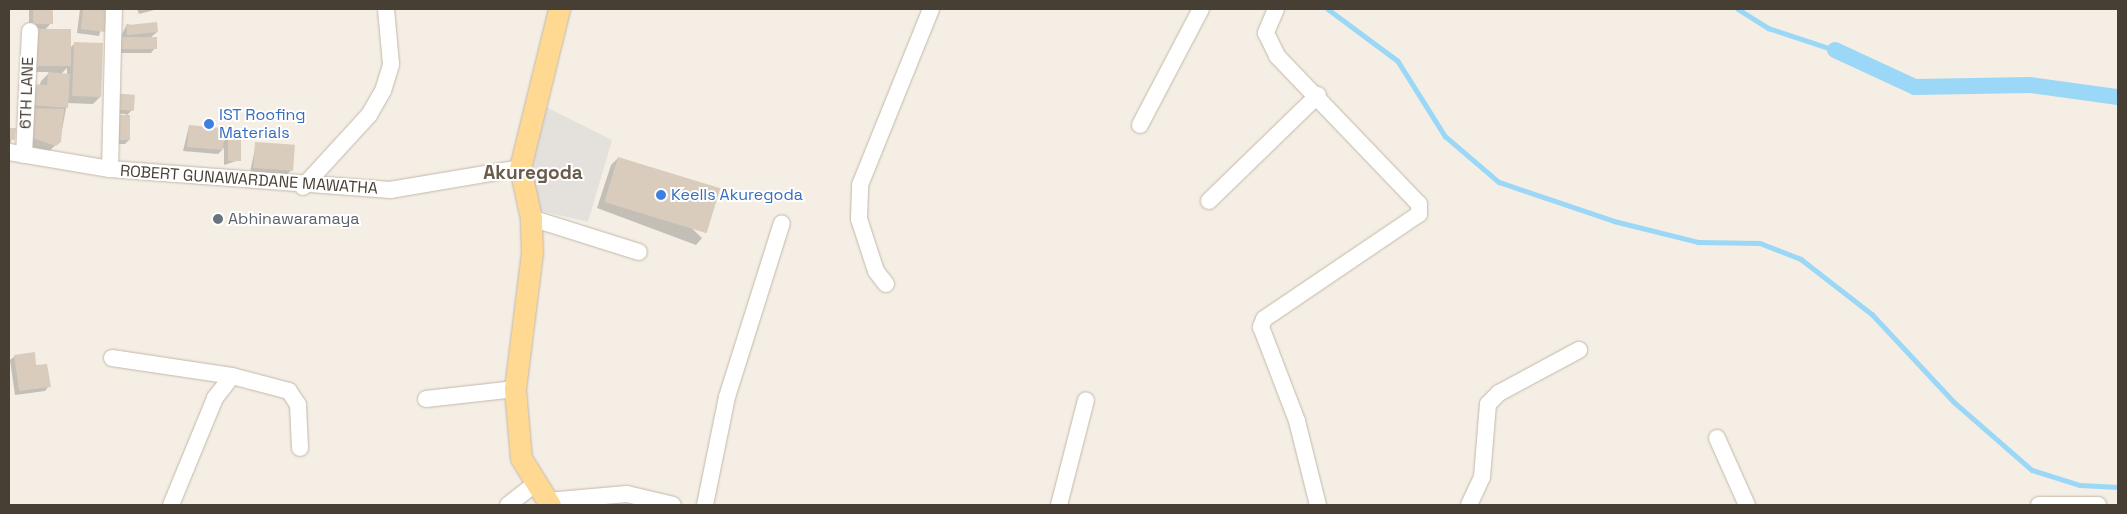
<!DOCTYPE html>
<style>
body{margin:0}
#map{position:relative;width:2127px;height:514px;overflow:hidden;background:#f4eee4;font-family:"Space Grotesk",sans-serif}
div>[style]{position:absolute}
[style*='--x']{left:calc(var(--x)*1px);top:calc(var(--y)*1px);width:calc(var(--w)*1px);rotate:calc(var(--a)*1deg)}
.parking>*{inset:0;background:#e4e1dd}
.shadow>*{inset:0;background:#0003}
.stream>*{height:4.5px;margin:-2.25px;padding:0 2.25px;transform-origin:2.25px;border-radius:2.25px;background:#9bd7f6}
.canal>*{height:16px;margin:-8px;padding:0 8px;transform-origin:8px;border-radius:8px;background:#9bd7f6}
.building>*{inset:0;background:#d9ccbc;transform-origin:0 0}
.roads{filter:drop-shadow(0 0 1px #c3b8a9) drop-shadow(0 0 1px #c3b8a9)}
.minor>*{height:16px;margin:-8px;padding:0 8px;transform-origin:8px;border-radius:8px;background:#fff}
.major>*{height:21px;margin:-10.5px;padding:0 10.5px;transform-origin:10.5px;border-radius:10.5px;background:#ffd892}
.dots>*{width:14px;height:14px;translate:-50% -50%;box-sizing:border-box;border:2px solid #fff;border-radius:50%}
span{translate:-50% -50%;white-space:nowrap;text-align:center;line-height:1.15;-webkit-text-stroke:4px #fff;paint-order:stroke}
.street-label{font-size:16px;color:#473e34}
.shop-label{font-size:16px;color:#366cbe}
.left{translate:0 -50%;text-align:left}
.worship-label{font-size:16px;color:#5b616d}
.quarter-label{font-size:19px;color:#6a5b4a;font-weight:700}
.frame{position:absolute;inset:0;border:10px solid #473e34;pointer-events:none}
</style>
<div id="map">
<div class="parking">
<i style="clip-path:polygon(546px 107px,612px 140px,588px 222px,538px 210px,529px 159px)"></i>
</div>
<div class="shadow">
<i style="clip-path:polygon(evenodd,29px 9px,51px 9px,51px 23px,45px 30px,69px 49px,75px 43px,100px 97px,93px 104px,67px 103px,60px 141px,48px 152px,21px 143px,41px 81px,50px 72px,29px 72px,30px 37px,39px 28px,29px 28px,29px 9px,67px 68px,67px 75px,60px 75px,67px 68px)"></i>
<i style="clip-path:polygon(80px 9px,106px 9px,99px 36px,77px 33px)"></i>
<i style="clip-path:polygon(137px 9px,158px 9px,139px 14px)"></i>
<i style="clip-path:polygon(127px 24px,157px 32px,150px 38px,155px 48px,151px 53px,113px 53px)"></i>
<i style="clip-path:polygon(105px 99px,132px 110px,126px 116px,130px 139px,125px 144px,111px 144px,126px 114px,104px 113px)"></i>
<i style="clip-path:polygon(189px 126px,223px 142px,229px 136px,239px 160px,224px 165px,224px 148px,218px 154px,183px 151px)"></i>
<i style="clip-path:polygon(9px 129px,15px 129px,10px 144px,9px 144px)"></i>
<i style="clip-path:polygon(256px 144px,292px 170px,287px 174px,250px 172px)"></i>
<i style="clip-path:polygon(618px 158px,702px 238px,696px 245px,597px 208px,611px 165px)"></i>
<i style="clip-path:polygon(15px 356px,35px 367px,49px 386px,45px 391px,15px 395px,10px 360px)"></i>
</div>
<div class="stream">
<i style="--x:1328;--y:9;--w:87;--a:36.6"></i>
<i style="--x:1398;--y:61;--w:89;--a:57.9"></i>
<i style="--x:1445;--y:136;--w:71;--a:40.4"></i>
<i style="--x:1499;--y:182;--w:121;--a:18.7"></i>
<i style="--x:1614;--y:221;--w:87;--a:14"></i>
<i style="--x:1698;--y:242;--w:62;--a:0.9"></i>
<i style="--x:1760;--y:243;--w:44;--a:21.3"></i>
<i style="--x:1801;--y:259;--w:90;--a:37.8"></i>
<i style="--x:1872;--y:314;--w:120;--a:47"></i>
<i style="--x:1954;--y:402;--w:103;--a:41.1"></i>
<i style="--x:2032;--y:470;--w:50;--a:17.4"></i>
<i style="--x:2080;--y:485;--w:38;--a:3"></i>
<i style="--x:1738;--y:9;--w:36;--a:32"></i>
<i style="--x:1768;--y:28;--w:71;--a:18.2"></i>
</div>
<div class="canal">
<i style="--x:1835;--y:50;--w:88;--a:24.8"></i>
<i style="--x:1915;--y:87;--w:115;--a:-1"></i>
<i style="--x:2030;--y:85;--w:89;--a:7.8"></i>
</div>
<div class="building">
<i style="left:33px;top:9px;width:20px;height:15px"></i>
<i style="clip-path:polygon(83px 9px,108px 9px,105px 32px,81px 29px)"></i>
<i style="left:157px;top:22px;width:10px;height:31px;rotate:84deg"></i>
<i style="left:36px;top:29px;width:35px;height:37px"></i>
<i style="left:117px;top:37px;width:40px;height:12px"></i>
<i style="left:74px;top:42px;width:29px;height:54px;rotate:2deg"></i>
<i style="clip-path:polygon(48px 72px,70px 74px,68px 108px,31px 105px,33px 84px,47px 85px)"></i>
<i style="left:109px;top:93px;width:26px;height:16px;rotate:4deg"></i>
<i style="clip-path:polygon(28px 108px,64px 109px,61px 142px,56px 146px,27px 136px)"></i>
<i style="left:115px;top:115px;width:15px;height:25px"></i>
<i style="left:189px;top:125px;width:36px;height:22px;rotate:5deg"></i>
<i style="clip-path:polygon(9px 128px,16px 128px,15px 140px,9px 139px)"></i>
<i style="left:228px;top:135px;width:13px;height:26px"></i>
<i style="left:255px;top:142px;width:40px;height:26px;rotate:4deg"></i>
<i style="left:618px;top:157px;width:107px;height:47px;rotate:17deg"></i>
<i style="clip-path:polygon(35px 352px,36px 365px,47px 364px,51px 387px,19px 391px,14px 355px)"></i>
</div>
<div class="roads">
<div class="minor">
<i style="--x:1276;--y:9;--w:26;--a:113"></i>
<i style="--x:1266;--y:33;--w:25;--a:64"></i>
<i style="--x:1277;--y:56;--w:205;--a:46.2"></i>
<i style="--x:1419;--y:204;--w:10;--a:90"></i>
<i style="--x:1419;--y:214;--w:187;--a:145.9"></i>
<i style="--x:1264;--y:319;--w:9;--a:111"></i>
<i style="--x:1261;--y:327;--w:101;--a:69"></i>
<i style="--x:1297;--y:421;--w:87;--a:76"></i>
<i style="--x:1140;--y:125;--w:131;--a:-62.3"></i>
<i style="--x:9;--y:152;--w:102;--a:9.6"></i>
<i style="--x:110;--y:169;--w:281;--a:4.3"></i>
<i style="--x:390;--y:190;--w:132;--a:-9.6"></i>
<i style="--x:24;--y:155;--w:124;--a:-87.2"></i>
<i style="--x:110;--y:169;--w:160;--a:-88.6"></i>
<i style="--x:303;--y:187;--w:98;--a:-47.5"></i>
<i style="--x:369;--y:115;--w:28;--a:-60"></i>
<i style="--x:383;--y:91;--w:28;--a:-73"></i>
<i style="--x:391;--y:64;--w:55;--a:-95.2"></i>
<i style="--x:1209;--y:201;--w:152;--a:-44.2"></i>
<i style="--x:531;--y:218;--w:113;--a:17.5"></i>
<i style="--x:886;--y:284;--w:16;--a:-128"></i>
<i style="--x:876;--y:271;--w:55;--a:-108.1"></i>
<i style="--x:859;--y:219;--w:34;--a:-88"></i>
<i style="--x:860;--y:185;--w:190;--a:-68"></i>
<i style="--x:112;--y:358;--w:121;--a:8.5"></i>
<i style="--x:426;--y:399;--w:90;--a:-6.4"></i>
<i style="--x:1717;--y:438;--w:73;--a:65.9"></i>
<i style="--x:547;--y:501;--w:80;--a:-5"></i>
<i style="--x:627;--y:494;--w:47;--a:13.4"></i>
<i style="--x:171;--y:505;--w:116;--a:-67.6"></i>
<i style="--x:215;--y:398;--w:28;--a:-52"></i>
<i style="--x:232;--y:376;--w:59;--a:14.7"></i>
<i style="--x:289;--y:391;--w:17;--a:57"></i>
<i style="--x:298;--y:405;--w:43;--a:87.3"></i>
<i style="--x:508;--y:505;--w:34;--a:-38"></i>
<i style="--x:705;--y:505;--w:110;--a:-78.5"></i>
<i style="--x:727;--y:397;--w:182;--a:-72.5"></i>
<i style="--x:1059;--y:505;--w:108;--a:-75.6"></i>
<i style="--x:1469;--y:505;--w:31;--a:-65"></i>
<i style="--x:1482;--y:477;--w:73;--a:-85.3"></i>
<i style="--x:1488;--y:404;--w:16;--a:-45"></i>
<i style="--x:1499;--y:393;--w:91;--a:-28.3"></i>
<i style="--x:2039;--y:505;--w:59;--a:0"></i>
</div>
<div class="major">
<i style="--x:550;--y:505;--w:55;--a:-121.7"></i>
<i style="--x:521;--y:458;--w:69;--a:-95"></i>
<i style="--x:515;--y:389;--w:138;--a:-82.9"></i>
<i style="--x:532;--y:252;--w:34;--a:-92"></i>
<i style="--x:531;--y:218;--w:51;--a:-102.4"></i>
<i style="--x:520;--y:168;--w:164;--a:-76.2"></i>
</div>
</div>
<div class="dots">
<i style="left:209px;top:124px;background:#3f7fe0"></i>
<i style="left:661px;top:195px;background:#3f7fe0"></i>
<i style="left:218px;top:219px;background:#6b7280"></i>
</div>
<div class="street-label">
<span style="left:27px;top:93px;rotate:-88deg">6TH LANE</span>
<span style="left:249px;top:180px;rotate:4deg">ROBERT GUNAWARDANE MAWATHA</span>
</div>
<div class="shop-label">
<span class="left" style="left:219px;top:124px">IST Roofing<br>Materials</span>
<span class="left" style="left:671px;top:195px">Keells Akuregoda</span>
</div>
<div class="worship-label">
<span class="left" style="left:228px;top:219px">Abhinawaramaya</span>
</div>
<div class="quarter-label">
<span style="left:533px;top:173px">Akuregoda</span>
</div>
<div class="frame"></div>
</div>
